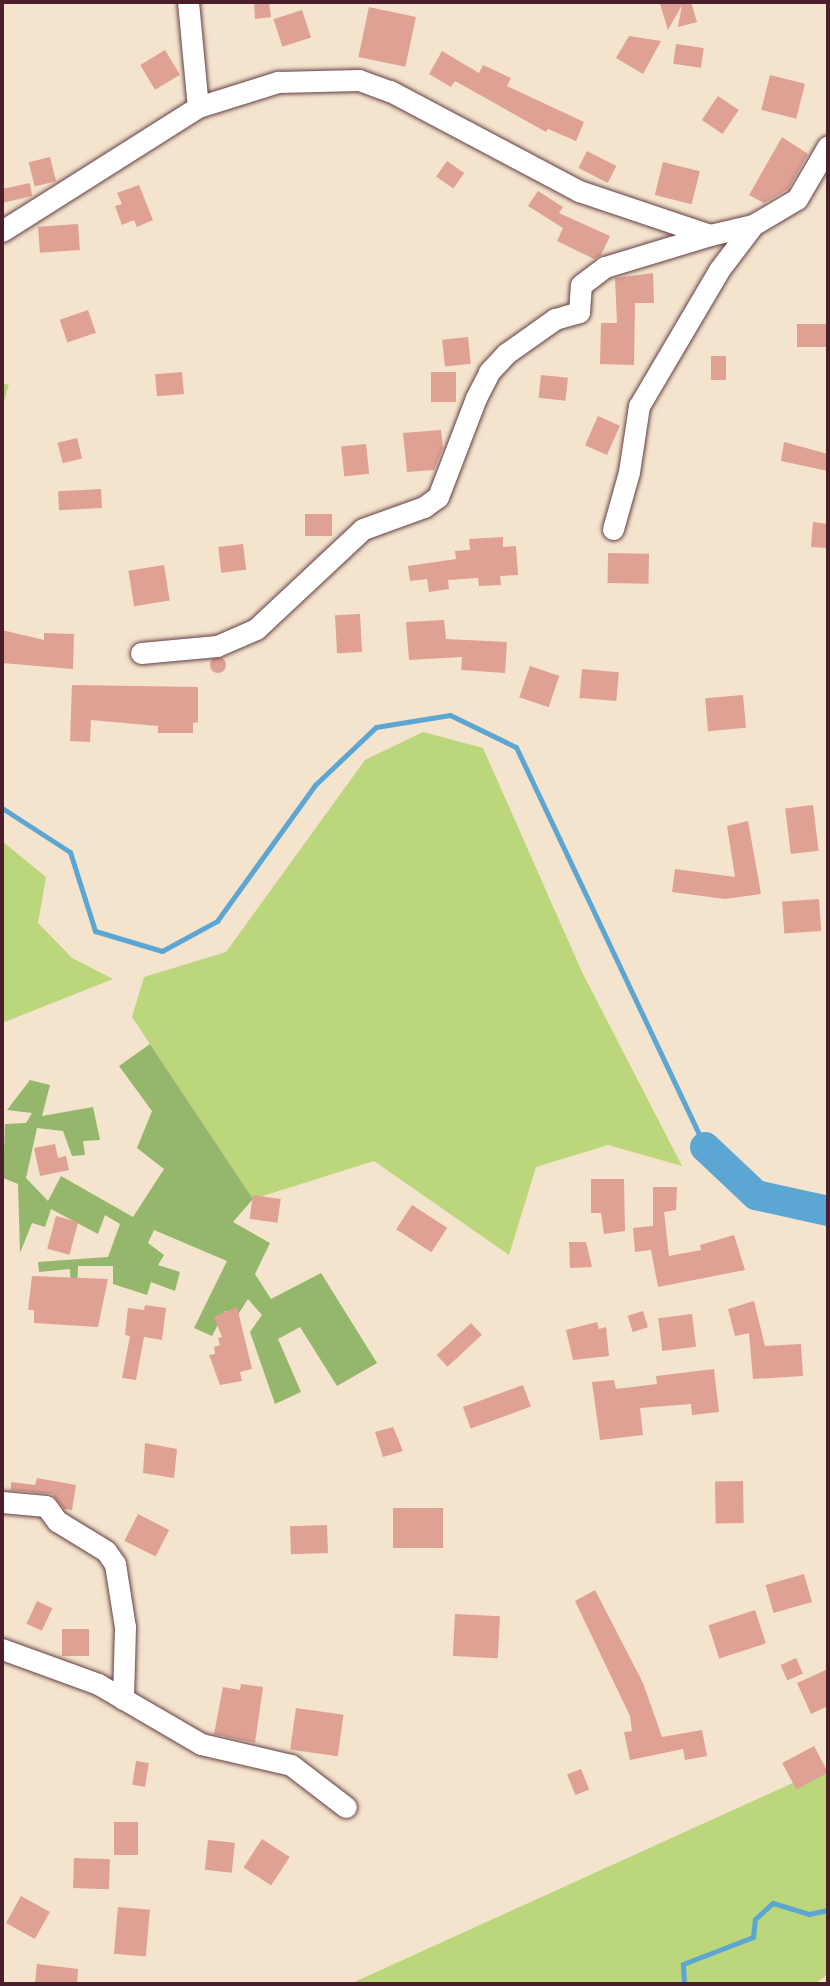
<!DOCTYPE html>
<style>
body{margin:0}
#map{position:relative;width:830px;height:1986px;overflow:hidden;background:#f4e4cd;font-family:Itim,sans-serif}
div>[style]{position:absolute}
[style*='--x']{left:calc(var(--x)*1px);top:calc(var(--y)*1px);width:calc(var(--w)*1px);rotate:calc(var(--a)*1deg)}
.green>*{inset:0;background:#bbd67b;transform-origin:0 0}
.forest>*{inset:0;background:#94b76b}
.stream>*{height:5px;margin:-2.5px;padding:0 2.5px;transform-origin:2.5px;border-radius:2.5px;background:#5ca6d4}
.river>*{height:30px;margin:-15px;padding:0 15px;transform-origin:15px;border-radius:15px;background:#5ca6d4}
.building>*{inset:0;background:#dfa193;transform-origin:0 0}
.round{border-radius:50%}
.roads{filter:drop-shadow(0 0 2px #643d43) drop-shadow(0 0 2px #643d43)}
.minor>*{height:21px;margin:-10.5px;padding:0 10.5px;transform-origin:10.5px;border-radius:10.5px;background:#fff}
span{translate:-50% -50%;white-space:nowrap;text-align:center;line-height:1.15;-webkit-text-stroke:7px #f6f6f2;paint-order:stroke}
.frame{position:absolute;inset:0;border:4px solid #4a1f2b;pointer-events:none}
</style>
<div id="map">
<div class="green">
<i style="left:2px;top:383px;width:7px;height:84px;rotate:16deg"></i>
<i style="clip-path:polygon(423px 732px,483px 748px,582px 972px,682px 1166px,608px 1145px,536px 1167px,509px 1255px,374px 1161px,253px 1199px,132px 1017px,144px 977px,226px 952px,365px 760px)"></i>
<i style="clip-path:polygon(2px 841px,46px 877px,38px 923px,72px 958px,113px 979px,2px 1023px)"></i>
<i style="clip-path:polygon(828px 1767px,828px 1974px,815px 1984px,350px 1984px)"></i>
</div>
<div class="forest">
<i style="clip-path:polygon(150px 1044px,253px 1199px,233px 1222px,270px 1243px,255px 1274px,271px 1299px,321px 1273px,377px 1363px,337px 1386px,300px 1327px,278px 1339px,301px 1392px,275px 1404px,250px 1332px,262px 1315px,248px 1299px,237px 1316px,225px 1311px,212px 1336px,194px 1328px,227px 1261px,154px 1230px,148px 1243px,164px 1255px,158px 1265px,180px 1272px,175px 1291px,151px 1282px,147px 1295px,113px 1284px,113px 1266px,78px 1266px,77px 1292px,71px 1293px,70px 1269px,39px 1272px,38px 1262px,108px 1257px,120px 1224px,105px 1215px,98px 1234px,51px 1209px,45px 1227px,32px 1223px,20px 1253px,18px 1184px,3px 1178px,5px 1124px,26px 1123px,32px 1113px,7px 1110px,30px 1080px,50px 1085px,42px 1116px,93px 1107px,100px 1140px,83px 1141px,85px 1155px,72px 1156px,63px 1131px,37px 1128px,26px 1178px,48px 1201px,61px 1176px,133px 1217px,164px 1169px,137px 1148px,152px 1111px,119px 1066px)"></i>
</div>
<div class="stream">
<i style="--x:2;--y:808;--w:81;--a:32.9"></i>
<i style="--x:70;--y:852;--w:83;--a:72.4"></i>
<i style="--x:95;--y:931;--w:70;--a:16.6"></i>
<i style="--x:162;--y:951;--w:63;--a:-28.6"></i>
<i style="--x:217;--y:921;--w:168;--a:-54.2"></i>
<i style="--x:315;--y:785;--w:84;--a:-43.6"></i>
<i style="--x:376;--y:727;--w:75;--a:-9.2"></i>
<i style="--x:450;--y:715;--w:73;--a:25.9"></i>
<i style="--x:516;--y:747;--w:442;--a:64.7"></i>
<i style="--x:684;--y:1984;--w:20;--a:-93"></i>
<i style="--x:683;--y:1964;--w:75;--a:-21.1"></i>
<i style="--x:753;--y:1937;--w:18;--a:-84"></i>
<i style="--x:755;--y:1919;--w:24;--a:-42"></i>
<i style="--x:773;--y:1903;--w:38;--a:17"></i>
<i style="--x:809;--y:1914;--w:19;--a:-12"></i>
</div>
<div class="river">
<i style="--x:705;--y:1147;--w:70;--a:43.3"></i>
<i style="--x:756;--y:1195;--w:74;--a:12.5"></i>
</div>
<div class="building">
<i style="clip-path:polygon(254px 2px,269px 2px,271px 17px,255px 19px)"></i>
<i style="clip-path:polygon(691px 2px,697px 22px,678px 27px,682px 5px,668px 30px,660px 4px)"></i>
<i style="left:369px;top:7px;width:48px;height:51px;rotate:12deg"></i>
<i style="left:302px;top:10px;width:29px;height:30px;rotate:72deg"></i>
<i style="clip-path:polygon(629px 36px,661px 41px,643px 74px,616px 58px)"></i>
<i style="left:676px;top:44px;width:28px;height:20px;rotate:8deg"></i>
<i style="left:165px;top:50px;width:29px;height:29px;rotate:59deg"></i>
<i style="clip-path:polygon(442px 51px,479px 73px,483px 65px,511px 78px,507px 86px,584px 122px,576px 141px,548px 129px,546px 132px,455px 81px,451px 87px,429px 74px)"></i>
<i style="left:770px;top:75px;width:36px;height:36px;rotate:14deg"></i>
<i style="left:718px;top:96px;width:25px;height:29px;rotate:34deg"></i>
<i style="clip-path:polygon(782px 137px,808px 154px,788px 189px,764px 203px,749px 195px)"></i>
<i style="left:587px;top:151px;width:33px;height:19px;rotate:27deg"></i>
<i style="left:50px;top:157px;width:25px;height:22px;rotate:76deg"></i>
<i style="left:447px;top:161px;width:21px;height:19px;rotate:35deg"></i>
<i style="left:663px;top:162px;width:38px;height:34px;rotate:14deg"></i>
<i style="clip-path:polygon(30px 183px,32px 196px,2px 203px,2px 189px)"></i>
<i style="clip-path:polygon(139px 185px,153px 220px,137px 227px,134px 220px,122px 225px,115px 206px,122px 204px,117px 193px)"></i>
<i style="clip-path:polygon(538px 191px,563px 207px,559px 213px,610px 236px,601px 255px,594px 259px,557px 241px,563px 228px,528px 206px)"></i>
<i style="left:78px;top:224px;width:26px;height:40px;rotate:86deg"></i>
<i style="clip-path:polygon(653px 273px,654px 303px,635px 303px,634px 365px,600px 364px,601px 323px,617px 323px,615px 278px)"></i>
<i style="left:88px;top:310px;width:24px;height:30px;rotate:71deg"></i>
<i style="left:828px;top:324px;width:23px;height:31px;rotate:90deg"></i>
<i style="left:468px;top:337px;width:27px;height:26px;rotate:84deg"></i>
<i style="left:726px;top:356px;width:24px;height:15px;rotate:90deg"></i>
<i style="left:182px;top:372px;width:22px;height:27px;rotate:85deg"></i>
<i style="left:431px;top:372px;width:25px;height:30px"></i>
<i style="left:541px;top:375px;width:27px;height:23px;rotate:6deg"></i>
<i style="left:598px;top:416px;width:24px;height:32px;rotate:24deg"></i>
<i style="clip-path:polygon(441px 430px,443px 448px,434px 470px,407px 472px,403px 433px)"></i>
<i style="left:77px;top:438px;width:21px;height:20px;rotate:76deg"></i>
<i style="clip-path:polygon(784px 442px,828px 454px,828px 471px,781px 461px)"></i>
<i style="left:366px;top:444px;width:30px;height:25px;rotate:84deg"></i>
<i style="left:101px;top:489px;width:19px;height:43px;rotate:87deg"></i>
<i style="left:305px;top:514px;width:27px;height:22px"></i>
<i style="clip-path:polygon(813px 522px,828px 524px,828px 548px,811px 547px)"></i>
<i style="clip-path:polygon(503px 537px,503px 547px,516px 546px,518px 575px,500px 576px,501px 585px,479px 586px,478px 578px,448px 580px,449px 589px,429px 592px,427px 579px,410px 581px,408px 566px,456px 559px,455px 551px,470px 550px,469px 539px)"></i>
<i style="left:243px;top:544px;width:26px;height:25px;rotate:83deg"></i>
<i style="left:608px;top:553px;width:41px;height:30px;rotate:1deg"></i>
<i style="left:164px;top:565px;width:36px;height:36px;rotate:81deg"></i>
<i style="left:360px;top:614px;width:38px;height:25px;rotate:87deg"></i>
<i style="clip-path:polygon(444px 620px,446px 639px,507px 642px,505px 673px,461px 670px,462px 657px,409px 660px,406px 622px)"></i>
<i style="clip-path:polygon(2px 630px,44px 640px,44px 633px,74px 634px,73px 669px,2px 663px)"></i>
<i class="round" style="left:210px;top:657px;width:16px;height:16px"></i>
<i style="left:530px;top:666px;width:31px;height:33px;rotate:19deg"></i>
<i style="left:582px;top:669px;width:37px;height:29px;rotate:5deg"></i>
<i style="clip-path:polygon(72px 685px,198px 687px,198px 722px,193px 723px,193px 733px,158px 733px,158px 726px,91px 720px,90px 742px,70px 741px)"></i>
<i style="left:743px;top:695px;width:33px;height:38px;rotate:85deg"></i>
<i style="left:813px;top:805px;width:46px;height:28px;rotate:83deg"></i>
<i style="clip-path:polygon(748px 821px,761px 894px,725px 899px,672px 892px,675px 869px,735px 877px,727px 826px)"></i>
<i style="left:819px;top:899px;width:32px;height:37px;rotate:86deg"></i>
<i style="clip-path:polygon(55px 1144px,58px 1158px,66px 1156px,69px 1170px,40px 1176px,34px 1148px)"></i>
<i style="clip-path:polygon(591px 1179px,624px 1179px,625px 1231px,604px 1234px,601px 1213px,591px 1213px)"></i>
<i style="clip-path:polygon(653px 1187px,677px 1187px,676px 1210px,664px 1212px,669px 1256px,701px 1250px,700px 1245px,734px 1235px,745px 1270px,658px 1287px,651px 1250px,635px 1252px,633px 1228px,653px 1226px)"></i>
<i style="left:253px;top:1195px;width:28px;height:24px;rotate:8deg"></i>
<i style="left:412px;top:1205px;width:42px;height:29px;rotate:33deg"></i>
<i style="left:56px;top:1216px;width:23px;height:34px;rotate:15deg"></i>
<i style="clip-path:polygon(569px 1242px,586px 1242px,592px 1267px,570px 1268px)"></i>
<i style="clip-path:polygon(32px 1276px,108px 1279px,98px 1327px,34px 1323px,34px 1310px,28px 1310px)"></i>
<i style="clip-path:polygon(754px 1301px,765px 1346px,801px 1344px,803px 1376px,753px 1379px,749px 1333px,735px 1336px,728px 1309px)"></i>
<i style="clip-path:polygon(145px 1305px,166px 1308px,162px 1340px,144px 1337px,136px 1380px,122px 1378px,130px 1336px,125px 1335px,128px 1308px,144px 1310px)"></i>
<i style="clip-path:polygon(237px 1307px,252px 1369px,240px 1372px,242px 1381px,220px 1385px,209px 1355px,215px 1354px,214px 1347px,220px 1345px,218px 1338px,222px 1337px,214px 1317px)"></i>
<i style="left:643px;top:1311px;width:17px;height:16px;rotate:73deg"></i>
<i style="left:692px;top:1314px;width:33px;height:34px;rotate:83deg"></i>
<i style="clip-path:polygon(597px 1322px,599px 1329px,606px 1327px,609px 1356px,573px 1360px,566px 1330px)"></i>
<i style="left:471px;top:1323px;width:16px;height:47px;rotate:47deg"></i>
<i style="clip-path:polygon(714px 1369px,719px 1412px,692px 1415px,691px 1404px,640px 1408px,643px 1435px,600px 1440px,592px 1382px,614px 1380px,616px 1389px,657px 1384px,656px 1376px)"></i>
<i style="left:523px;top:1385px;width:23px;height:64px;rotate:70deg"></i>
<i style="clip-path:polygon(393px 1427px,403px 1451px,383px 1457px,375px 1432px)"></i>
<i style="clip-path:polygon(145px 1443px,177px 1449px,174px 1478px,143px 1473px)"></i>
<i style="clip-path:polygon(37px 1478px,76px 1485px,72px 1510px,64px 1509px,52px 1494px,11px 1490px,11px 1482px,35px 1485px)"></i>
<i style="left:743px;top:1481px;width:42px;height:28px;rotate:89deg"></i>
<i style="left:393px;top:1508px;width:50px;height:40px"></i>
<i style="left:138px;top:1514px;width:35px;height:30px;rotate:27deg"></i>
<i style="left:327px;top:1525px;width:28px;height:37px;rotate:88deg"></i>
<i style="left:804px;top:1574px;width:29px;height:40px;rotate:74deg"></i>
<i style="clip-path:polygon(595px 1590px,643px 1683px,662px 1737px,702px 1730px,707px 1756px,685px 1760px,683px 1749px,630px 1760px,624px 1732px,632px 1731px,630px 1716px,575px 1601px)"></i>
<i style="left:37px;top:1601px;width:17px;height:25px;rotate:25deg"></i>
<i style="left:755px;top:1610px;width:35px;height:49px;rotate:72deg"></i>
<i style="left:455px;top:1614px;width:45px;height:42px;rotate:3deg"></i>
<i style="left:62px;top:1629px;width:27px;height:27px"></i>
<i style="left:796px;top:1658px;width:17px;height:17px;rotate:66deg"></i>
<i style="clip-path:polygon(828px 1669px,828px 1706px,811px 1714px,797px 1683px)"></i>
<i style="clip-path:polygon(241px 1684px,263px 1687px,255px 1743px,214px 1734px,223px 1687px,240px 1690px)"></i>
<i style="left:296px;top:1708px;width:48px;height:42px;rotate:8deg"></i>
<i style="left:814px;top:1746px;width:30px;height:36px;rotate:62deg"></i>
<i style="left:136px;top:1761px;width:13px;height:24px;rotate:9deg"></i>
<i style="left:581px;top:1769px;width:22px;height:15px;rotate:68deg"></i>
<i style="left:114px;top:1822px;width:24px;height:33px"></i>
<i style="left:262px;top:1839px;width:33px;height:34px;rotate:33deg"></i>
<i style="left:208px;top:1840px;width:27px;height:30px;rotate:6deg"></i>
<i style="left:74px;top:1858px;width:36px;height:30px;rotate:2deg"></i>
<i style="left:21px;top:1896px;width:33px;height:31px;rotate:29deg"></i>
<i style="left:118px;top:1907px;width:32px;height:47px;rotate:5deg"></i>
<i style="clip-path:polygon(37px 1964px,78px 1969px,77px 1984px,35px 1984px)"></i>
</div>
<div class="roads">
<div class="minor">
<i style="--x:188;--y:2;--w:105;--a:84.6"></i>
<i style="--x:2;--y:231;--w:232;--a:-32.3"></i>
<i style="--x:198;--y:107;--w:84;--a:-17.4"></i>
<i style="--x:278;--y:82;--w:81;--a:-1.4"></i>
<i style="--x:359;--y:80;--w:33;--a:20"></i>
<i style="--x:390;--y:91;--w:214;--a:27.9"></i>
<i style="--x:579;--y:191;--w:138;--a:18.6"></i>
<i style="--x:710;--y:235;--w:44;--a:-13.1"></i>
<i style="--x:753;--y:225;--w:51;--a:-30.6"></i>
<i style="--x:797;--y:199;--w:61;--a:-59.7"></i>
<i style="--x:613;--y:529;--w:59;--a:-74.3"></i>
<i style="--x:629;--y:472;--w:67;--a:-81.4"></i>
<i style="--x:639;--y:406;--w:158;--a:-59.5"></i>
<i style="--x:719;--y:270;--w:56;--a:-52.9"></i>
<i style="--x:141;--y:653;--w:76;--a:-5.3"></i>
<i style="--x:217;--y:646;--w:43;--a:-23.6"></i>
<i style="--x:256;--y:629;--w:146;--a:-43.1"></i>
<i style="--x:363;--y:529;--w:65;--a:-19.8"></i>
<i style="--x:424;--y:507;--w:17;--a:-36"></i>
<i style="--x:438;--y:497;--w:106;--a:-69"></i>
<i style="--x:476;--y:398;--w:29;--a:-63"></i>
<i style="--x:489;--y:372;--w:26;--a:-47"></i>
<i style="--x:507;--y:353;--w:59;--a:-35.3"></i>
<i style="--x:555;--y:319;--w:25;--a:-16"></i>
<i style="--x:579;--y:312;--w:27;--a:-86"></i>
<i style="--x:581;--y:285;--w:30;--a:-37"></i>
<i style="--x:605;--y:267;--w:110;--a:-16.9"></i>
<i style="--x:2;--y:1502;--w:44;--a:5.2"></i>
<i style="--x:46;--y:1506;--w:19;--a:54"></i>
<i style="--x:57;--y:1521;--w:57;--a:31.5"></i>
<i style="--x:106;--y:1551;--w:16;--a:55"></i>
<i style="--x:115;--y:1564;--w:64;--a:81"></i>
<i style="--x:125;--y:1627;--w:72;--a:91.6"></i>
<i style="--x:2;--y:1649;--w:102;--a:20"></i>
<i style="--x:98;--y:1684;--w:119;--a:30.2"></i>
<i style="--x:201;--y:1744;--w:92;--a:13.1"></i>
<i style="--x:291;--y:1765;--w:69;--a:37.4"></i>
</div>
</div>
<div class="frame"></div>
</div>
